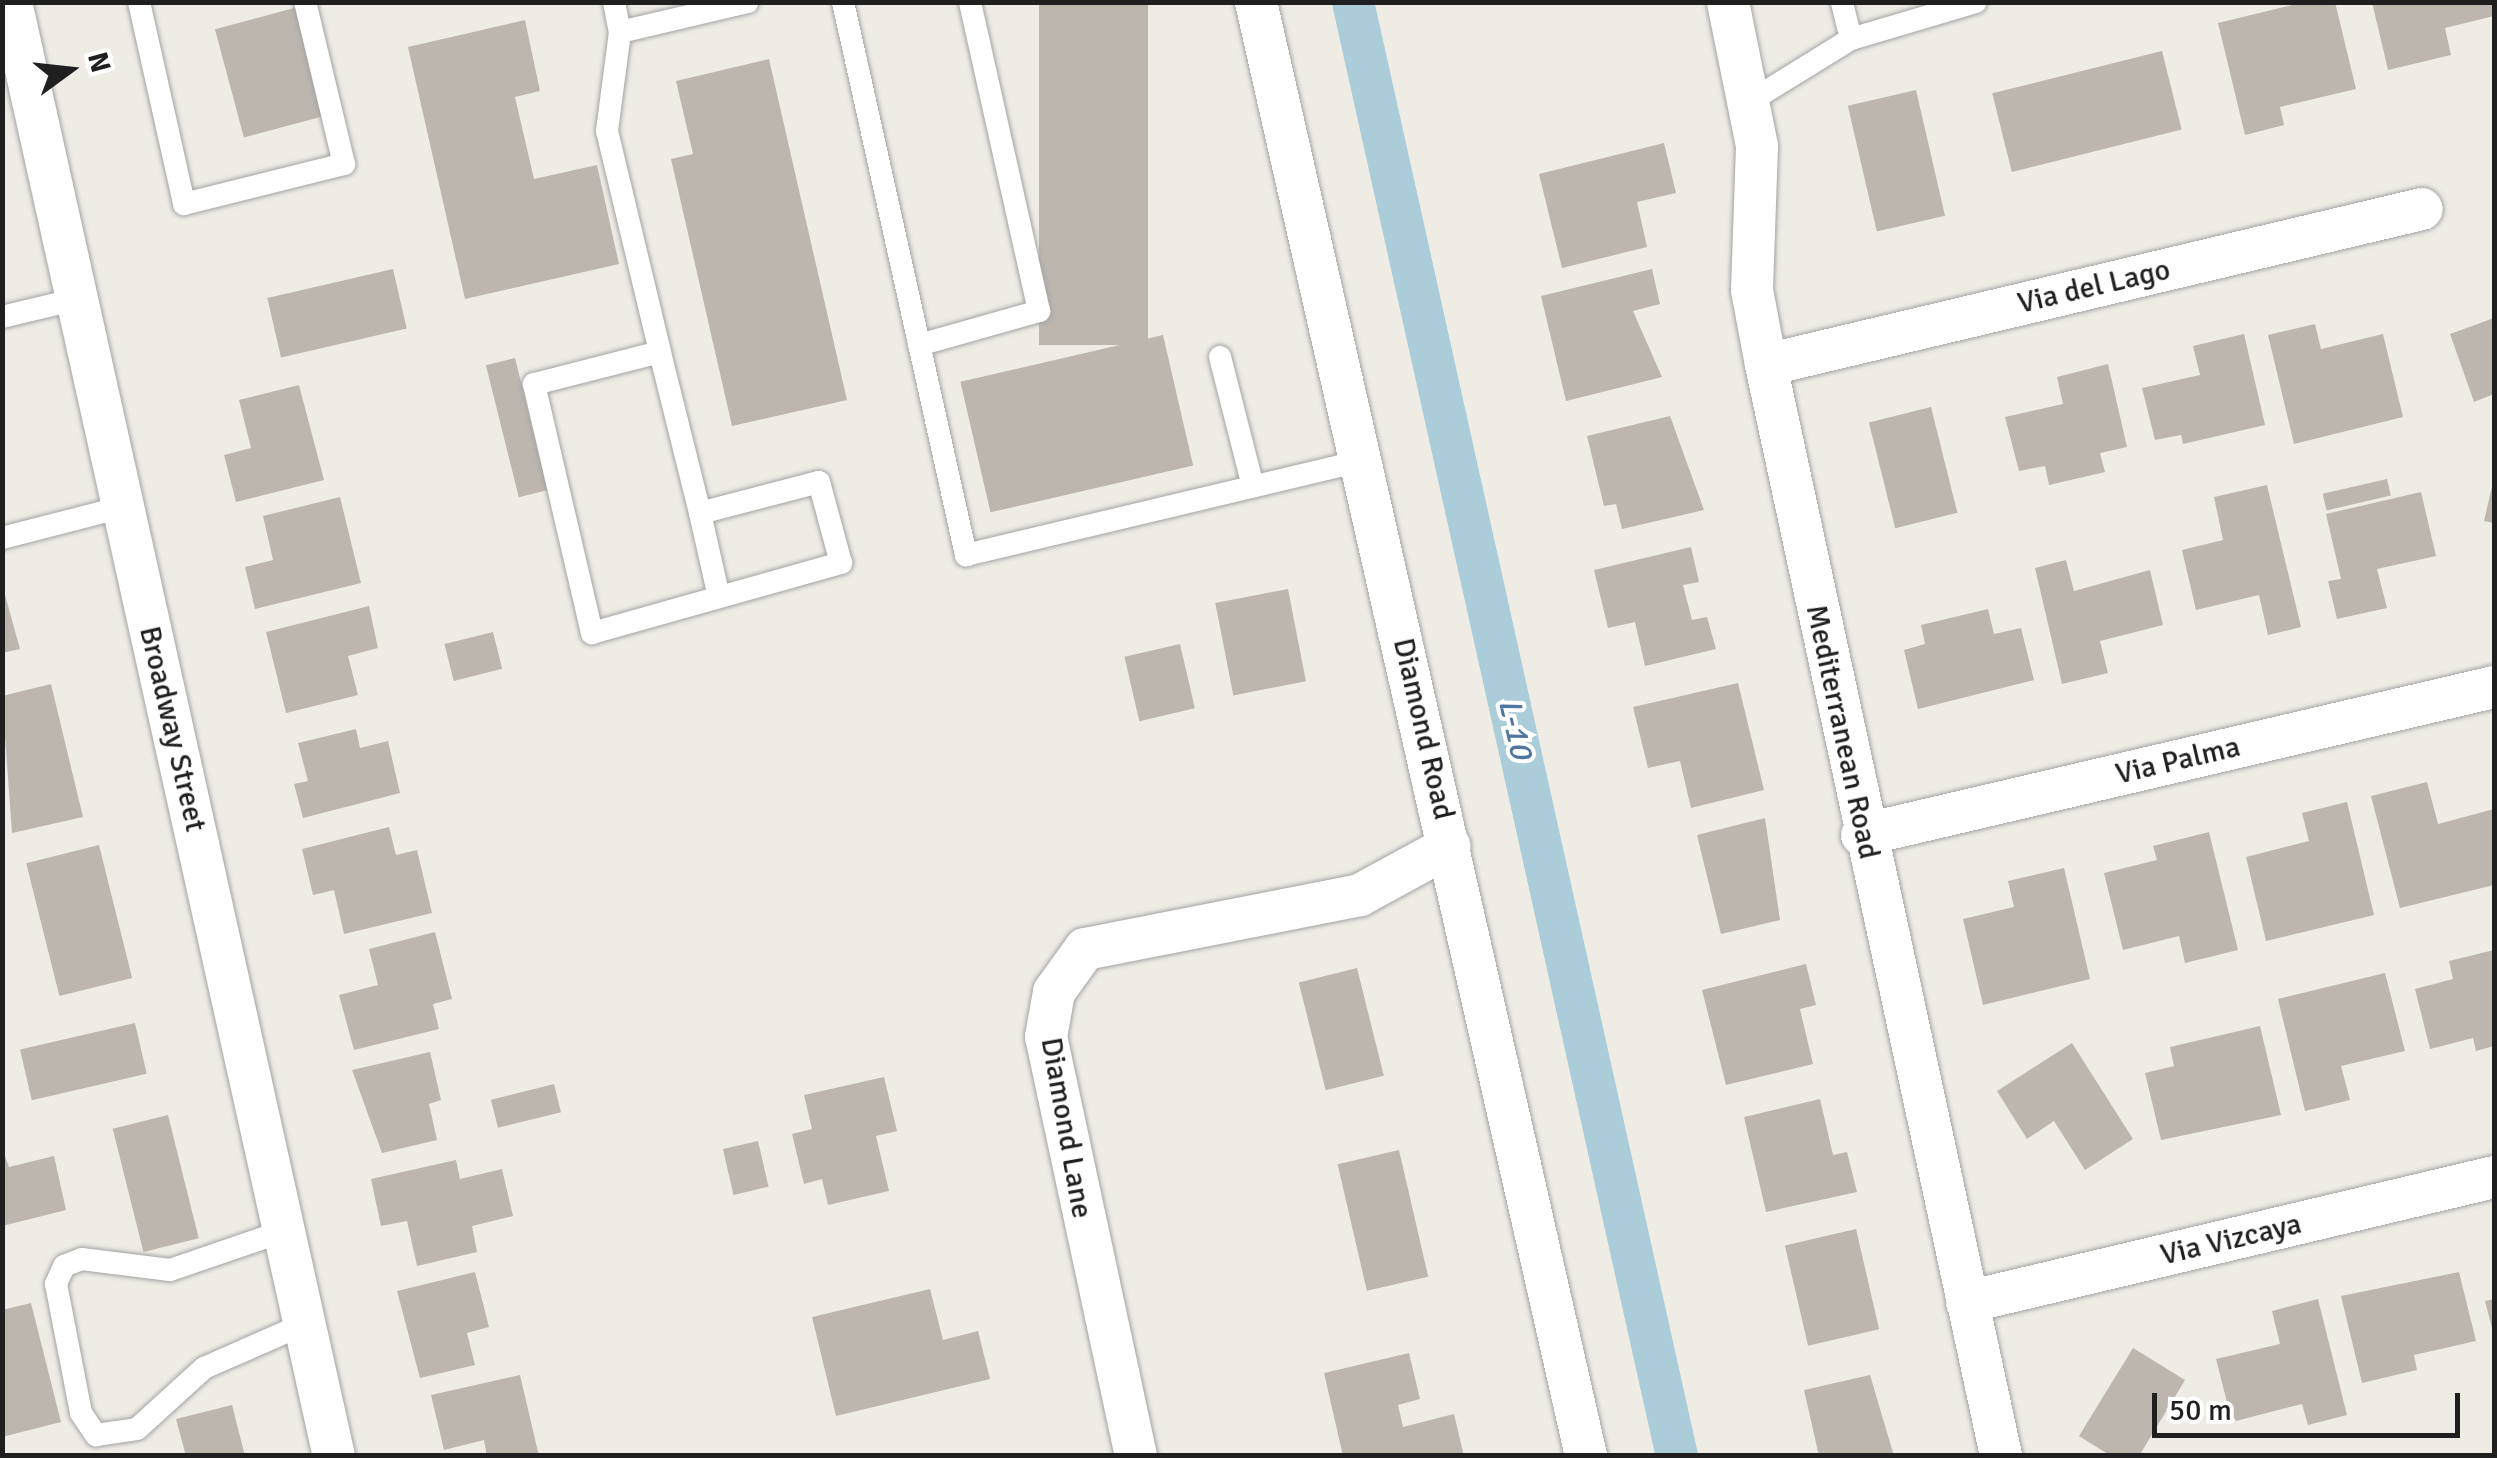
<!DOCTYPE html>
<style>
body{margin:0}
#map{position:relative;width:2497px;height:1458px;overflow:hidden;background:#efece6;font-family:Signika,sans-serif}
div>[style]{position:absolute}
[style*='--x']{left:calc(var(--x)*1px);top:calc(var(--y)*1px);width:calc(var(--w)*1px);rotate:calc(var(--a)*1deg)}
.canal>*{height:42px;margin:-21px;padding:0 21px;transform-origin:21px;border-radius:21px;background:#aacdd9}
.building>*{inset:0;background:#bcb6af;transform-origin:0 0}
.roads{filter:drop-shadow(0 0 2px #a3a3a3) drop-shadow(0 0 2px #a3a3a3)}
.lane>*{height:22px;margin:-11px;padding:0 11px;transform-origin:11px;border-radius:11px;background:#fff}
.street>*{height:42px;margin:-21px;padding:0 21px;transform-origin:21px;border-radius:21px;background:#fff}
span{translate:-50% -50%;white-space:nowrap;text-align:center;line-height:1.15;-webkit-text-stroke:8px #fff;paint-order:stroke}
.street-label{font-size:30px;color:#1f1f1f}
.water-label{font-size:32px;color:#5075a0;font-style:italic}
.frame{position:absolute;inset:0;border:5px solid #1f1f1f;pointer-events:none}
.north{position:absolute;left:20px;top:20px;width:100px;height:100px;-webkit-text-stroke:8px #fff;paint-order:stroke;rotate:75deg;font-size:28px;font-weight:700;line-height:40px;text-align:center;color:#1f1f1f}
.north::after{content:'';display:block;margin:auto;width:35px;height:45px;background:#1f1f1f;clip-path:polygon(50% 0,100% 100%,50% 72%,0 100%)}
.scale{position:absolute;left:2152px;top:1393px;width:308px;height:45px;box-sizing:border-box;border:5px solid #1f1f1f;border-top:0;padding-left:12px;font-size:30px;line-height:35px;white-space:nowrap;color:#1f1f1f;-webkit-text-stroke:8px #fff;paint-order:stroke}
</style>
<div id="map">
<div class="canal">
<i style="--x:1353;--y:2;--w:1490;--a:77.44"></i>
</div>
<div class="building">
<i style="left:1039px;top:2px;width:109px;height:343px"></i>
<i style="clip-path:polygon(2304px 2px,2335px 2px,2356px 89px,2280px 107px,2284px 125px,2245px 135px,2218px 23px)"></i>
<i style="clip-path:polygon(2372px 2px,2491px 2px,2494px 16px,2445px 28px,2451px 55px,2388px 70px)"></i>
<i style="left:298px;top:7px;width:112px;height:86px;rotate:75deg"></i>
<i style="clip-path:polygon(525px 20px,540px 91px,515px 97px,534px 179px,597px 165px,619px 264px,465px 299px,408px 47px)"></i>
<i style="left:2162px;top:51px;width:81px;height:175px;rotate:76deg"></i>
<i style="clip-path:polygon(769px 59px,847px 400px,732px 426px,671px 159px,693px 154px,676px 81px)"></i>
<i style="left:1916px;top:90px;width:129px;height:70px;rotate:77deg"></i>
<i style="clip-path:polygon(1664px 143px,1676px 193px,1637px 202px,1647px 247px,1562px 268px,1539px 174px)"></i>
<i style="left:393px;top:269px;width:61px;height:129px;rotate:77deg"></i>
<i style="clip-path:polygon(1652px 269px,1660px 304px,1633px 311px,1662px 377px,1566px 401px,1541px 296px)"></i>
<i style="clip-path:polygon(2494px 318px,2494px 394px,2474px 402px,2450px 334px)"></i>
<i style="clip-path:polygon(2315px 324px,2321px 349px,2383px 334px,2403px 417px,2294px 444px,2268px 335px)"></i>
<i style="clip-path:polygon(2244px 334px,2265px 425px,2183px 444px,2181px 435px,2155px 440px,2142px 388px,2200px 375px,2193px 346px)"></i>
<i style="left:1163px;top:335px;width:134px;height:208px;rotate:77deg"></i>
<i style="left:515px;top:358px;width:136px;height:30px;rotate:76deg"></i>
<i style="clip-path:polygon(2108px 364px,2127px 447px,2100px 453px,2105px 472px,2049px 485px,2045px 466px,2019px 471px,2005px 417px,2063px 404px,2057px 377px)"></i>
<i style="clip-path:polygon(299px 385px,324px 480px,236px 502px,224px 455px,251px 448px,239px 400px)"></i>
<i style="left:1931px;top:407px;width:109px;height:64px;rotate:76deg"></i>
<i style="clip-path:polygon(1670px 416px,1704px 510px,1622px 529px,1616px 504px,1604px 506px,1587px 436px)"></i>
<i style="left:2387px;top:479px;width:17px;height:66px;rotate:77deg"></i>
<i style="clip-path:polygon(2493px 482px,2494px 482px,2494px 523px,2484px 521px)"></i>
<i style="clip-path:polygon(2267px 485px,2301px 627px,2268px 635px,2259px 595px,2196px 610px,2182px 550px,2223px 540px,2214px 497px)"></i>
<i style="clip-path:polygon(2421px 492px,2436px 556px,2377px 569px,2387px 608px,2337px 619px,2328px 581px,2341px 579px,2326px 514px)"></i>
<i style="clip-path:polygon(340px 497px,361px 583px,255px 609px,245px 567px,273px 560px,263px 516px)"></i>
<i style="clip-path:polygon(1691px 547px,1699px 582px,1683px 585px,1692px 620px,1707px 617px,1716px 649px,1645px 666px,1635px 622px,1608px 628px,1594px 570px)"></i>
<i style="clip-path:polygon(2066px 560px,2074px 591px,2150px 570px,2163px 625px,2100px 641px,2108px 673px,2062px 684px,2035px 568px)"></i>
<i style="clip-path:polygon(2px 584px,20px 649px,2px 653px)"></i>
<i style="left:1288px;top:589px;width:94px;height:74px;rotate:79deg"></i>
<i style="clip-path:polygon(369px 606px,378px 648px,348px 656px,358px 695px,286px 713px,266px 632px)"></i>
<i style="clip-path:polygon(1988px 609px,1994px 634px,2021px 628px,2034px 680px,1918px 709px,1904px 650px,1925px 644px,1921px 625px)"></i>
<i style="left:493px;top:632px;width:38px;height:50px;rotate:76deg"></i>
<i style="left:1180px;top:644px;width:66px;height:57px;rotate:77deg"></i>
<i style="clip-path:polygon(1738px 683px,1764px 790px,1691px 808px,1680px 761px,1648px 768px,1633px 707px)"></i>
<i style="clip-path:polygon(51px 684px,83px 817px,12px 833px,2px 696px)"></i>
<i style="clip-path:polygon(356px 729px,360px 748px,388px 741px,400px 793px,303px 818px,294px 784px,308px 781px,298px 743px)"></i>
<i style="clip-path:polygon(2427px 782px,2438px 824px,2494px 809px,2494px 885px,2400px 908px,2371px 796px)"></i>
<i style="clip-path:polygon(2347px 802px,2374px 915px,2266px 941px,2246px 857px,2309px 841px,2302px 813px)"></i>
<i style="clip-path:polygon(1765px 818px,1780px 920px,1721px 934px,1697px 835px)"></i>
<i style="clip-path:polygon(389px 827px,396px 855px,417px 850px,432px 913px,344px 934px,334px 890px,313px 895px,302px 849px)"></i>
<i style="clip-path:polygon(2209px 832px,2238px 950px,2185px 963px,2179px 936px,2123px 950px,2104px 873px,2157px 860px,2153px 846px)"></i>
<i style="left:99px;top:845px;width:137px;height:75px;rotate:76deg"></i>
<i style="clip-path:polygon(2064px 868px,2090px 979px,1983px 1005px,1963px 919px,2014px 907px,2008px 881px)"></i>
<i style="clip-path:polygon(435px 932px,452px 999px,433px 1004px,439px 1029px,354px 1050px,339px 995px,378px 985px,369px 949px)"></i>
<i style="clip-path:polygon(2494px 950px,2494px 1046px,2476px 1051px,2473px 1038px,2430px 1049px,2415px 989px,2453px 979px,2449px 961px)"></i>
<i style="clip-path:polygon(1806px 964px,1816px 1005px,1800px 1009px,1813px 1064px,1726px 1085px,1702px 990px)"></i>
<i style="left:1357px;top:968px;width:111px;height:60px;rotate:76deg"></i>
<i style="clip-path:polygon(2385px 973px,2405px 1051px,2341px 1066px,2350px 1100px,2305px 1111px,2278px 999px)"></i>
<i style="left:135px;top:1023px;width:52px;height:118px;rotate:77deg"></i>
<i style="clip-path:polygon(2260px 1026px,2281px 1115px,2161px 1140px,2145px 1073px,2174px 1066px,2170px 1047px)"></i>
<i style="clip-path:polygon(2072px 1043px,2133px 1139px,2085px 1170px,2054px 1121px,2027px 1139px,1997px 1091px)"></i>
<i style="clip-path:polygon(430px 1052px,441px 1100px,429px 1104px,437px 1140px,382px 1153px,352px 1070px)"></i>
<i style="clip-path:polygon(884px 1077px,897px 1131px,876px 1136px,889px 1191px,828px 1205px,822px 1179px,804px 1184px,792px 1134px,812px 1129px,804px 1095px)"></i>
<i style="left:554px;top:1084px;width:29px;height:65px;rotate:76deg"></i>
<i style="clip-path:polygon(1820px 1099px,1833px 1155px,1847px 1152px,1857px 1192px,1766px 1212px,1744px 1117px)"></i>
<i style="left:168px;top:1115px;width:127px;height:57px;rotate:76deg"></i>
<i style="left:758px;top:1141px;width:47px;height:36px;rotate:77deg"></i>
<i style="clip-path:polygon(2px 1148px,9px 1167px,54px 1156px,66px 1210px,2px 1226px)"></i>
<i style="left:1399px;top:1150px;width:130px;height:63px;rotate:77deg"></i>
<i style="clip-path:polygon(456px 1160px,460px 1179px,502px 1169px,513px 1216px,472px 1226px,477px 1252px,417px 1266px,407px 1221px,381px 1226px,371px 1179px)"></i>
<i style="left:1856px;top:1229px;width:103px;height:73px;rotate:77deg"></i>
<i style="clip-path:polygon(475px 1272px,489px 1327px,467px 1333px,475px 1365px,420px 1378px,397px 1291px)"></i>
<i style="clip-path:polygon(2459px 1272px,2476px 1341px,2414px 1355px,2417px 1370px,2362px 1383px,2341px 1296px)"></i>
<i style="clip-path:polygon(930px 1289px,943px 1340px,978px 1331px,990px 1379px,836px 1416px,812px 1317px)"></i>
<i style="clip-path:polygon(2318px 1299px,2347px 1415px,2308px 1425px,2302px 1404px,2232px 1422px,2216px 1359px,2280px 1344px,2272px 1311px)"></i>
<i style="clip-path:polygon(2494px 1299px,2494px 1332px,2493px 1332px,2485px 1301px)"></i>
<i style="clip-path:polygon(31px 1303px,61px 1422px,2px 1437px,2px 1310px)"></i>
<i style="clip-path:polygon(2133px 1348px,2185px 1380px,2139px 1456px,2111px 1456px,2079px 1436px)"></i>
<i style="clip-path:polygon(1409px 1353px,1420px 1399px,1398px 1405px,1403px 1427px,1454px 1414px,1464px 1456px,1343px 1456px,1324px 1373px)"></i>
<i style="clip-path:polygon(520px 1375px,539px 1456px,487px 1456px,484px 1440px,444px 1450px,431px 1395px)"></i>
<i style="clip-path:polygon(1870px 1375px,1894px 1456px,1819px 1456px,1804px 1390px)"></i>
<i style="clip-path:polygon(232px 1405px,245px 1456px,186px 1456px,176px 1419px)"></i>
</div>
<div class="roads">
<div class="lane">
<i style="--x:139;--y:2;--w:207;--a:77.4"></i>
<i style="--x:184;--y:204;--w:165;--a:-14"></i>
<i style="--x:344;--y:164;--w:167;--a:-103.5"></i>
<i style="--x:614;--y:2;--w:31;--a:79"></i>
<i style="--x:620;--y:32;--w:131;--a:-13.2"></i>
<i style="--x:843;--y:2;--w:567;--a:77.46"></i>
<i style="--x:966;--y:555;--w:406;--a:-13.4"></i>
<i style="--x:620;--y:32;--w:100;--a:97.5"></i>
<i style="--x:607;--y:131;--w:227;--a:76.5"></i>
<i style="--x:660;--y:352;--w:130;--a:165.7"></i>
<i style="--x:534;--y:384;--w:256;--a:76.9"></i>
<i style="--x:592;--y:633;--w:259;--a:-15.7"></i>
<i style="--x:841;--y:563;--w:84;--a:-105.2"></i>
<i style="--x:819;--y:482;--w:123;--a:165.4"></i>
<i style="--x:700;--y:513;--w:166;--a:-104"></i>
<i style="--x:1851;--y:39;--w:130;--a:-16.5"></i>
<i style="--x:1749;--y:102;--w:120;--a:-31.7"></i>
<i style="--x:1851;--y:39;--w:38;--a:-104"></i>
<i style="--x:2;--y:317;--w:77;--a:-13.5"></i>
<i style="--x:919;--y:345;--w:125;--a:-15.8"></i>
<i style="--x:1039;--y:311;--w:317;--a:-102.6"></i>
<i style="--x:1220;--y:357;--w:133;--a:75.7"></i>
<i style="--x:700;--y:513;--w:86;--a:77.3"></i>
<i style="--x:2;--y:538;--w:125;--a:-14.4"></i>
<i style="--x:284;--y:1231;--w:120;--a:161.1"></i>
<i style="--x:170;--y:1270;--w:89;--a:-172.9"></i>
<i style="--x:82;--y:1259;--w:19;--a:159"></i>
<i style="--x:64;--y:1266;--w:20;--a:114"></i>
<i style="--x:56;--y:1284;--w:131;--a:79"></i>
<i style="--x:81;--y:1413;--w:27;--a:56"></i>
<i style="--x:96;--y:1435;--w:41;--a:-8.3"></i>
<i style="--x:137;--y:1429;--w:91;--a:-42.3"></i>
<i style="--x:204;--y:1368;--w:109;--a:-23.7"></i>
</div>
<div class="street">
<i style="--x:11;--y:2;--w:1489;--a:77.48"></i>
<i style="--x:1256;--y:2;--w:1491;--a:77.21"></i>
<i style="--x:1728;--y:2;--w:147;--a:78.6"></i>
<i style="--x:1757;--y:146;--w:144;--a:92"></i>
<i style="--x:1752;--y:290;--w:76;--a:79.4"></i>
<i style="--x:1766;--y:365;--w:1116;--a:77.84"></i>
<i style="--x:1766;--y:365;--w:674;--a:-13.38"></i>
<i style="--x:1862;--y:835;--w:649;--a:-13.18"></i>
<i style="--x:1967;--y:1302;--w:542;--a:-13.34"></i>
<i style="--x:1136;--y:1456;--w:429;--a:-102.1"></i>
<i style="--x:1046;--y:1037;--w:46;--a:-79.9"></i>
<i style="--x:1054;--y:992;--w:53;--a:-54.2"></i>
<i style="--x:1085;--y:949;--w:280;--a:-11.1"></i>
<i style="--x:1360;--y:895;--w:102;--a:-28.6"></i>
</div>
</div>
<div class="street-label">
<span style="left:2094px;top:287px;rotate:-13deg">Via del Lago</span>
<span style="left:172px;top:729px;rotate:77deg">Broadway Street</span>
<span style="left:1423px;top:729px;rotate:77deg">Diamond Road</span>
<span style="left:1842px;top:732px;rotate:78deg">Mediterranean Road</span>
<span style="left:2178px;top:761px;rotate:-13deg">Via Palma</span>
<span style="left:1066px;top:1128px;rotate:80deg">Diamond Lane</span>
<span style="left:2231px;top:1240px;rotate:-13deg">Via Vizcaya</span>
</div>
<div class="water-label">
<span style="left:1515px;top:729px;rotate:77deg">L-10</span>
</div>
<div class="frame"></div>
<div class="north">N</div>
<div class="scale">50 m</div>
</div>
